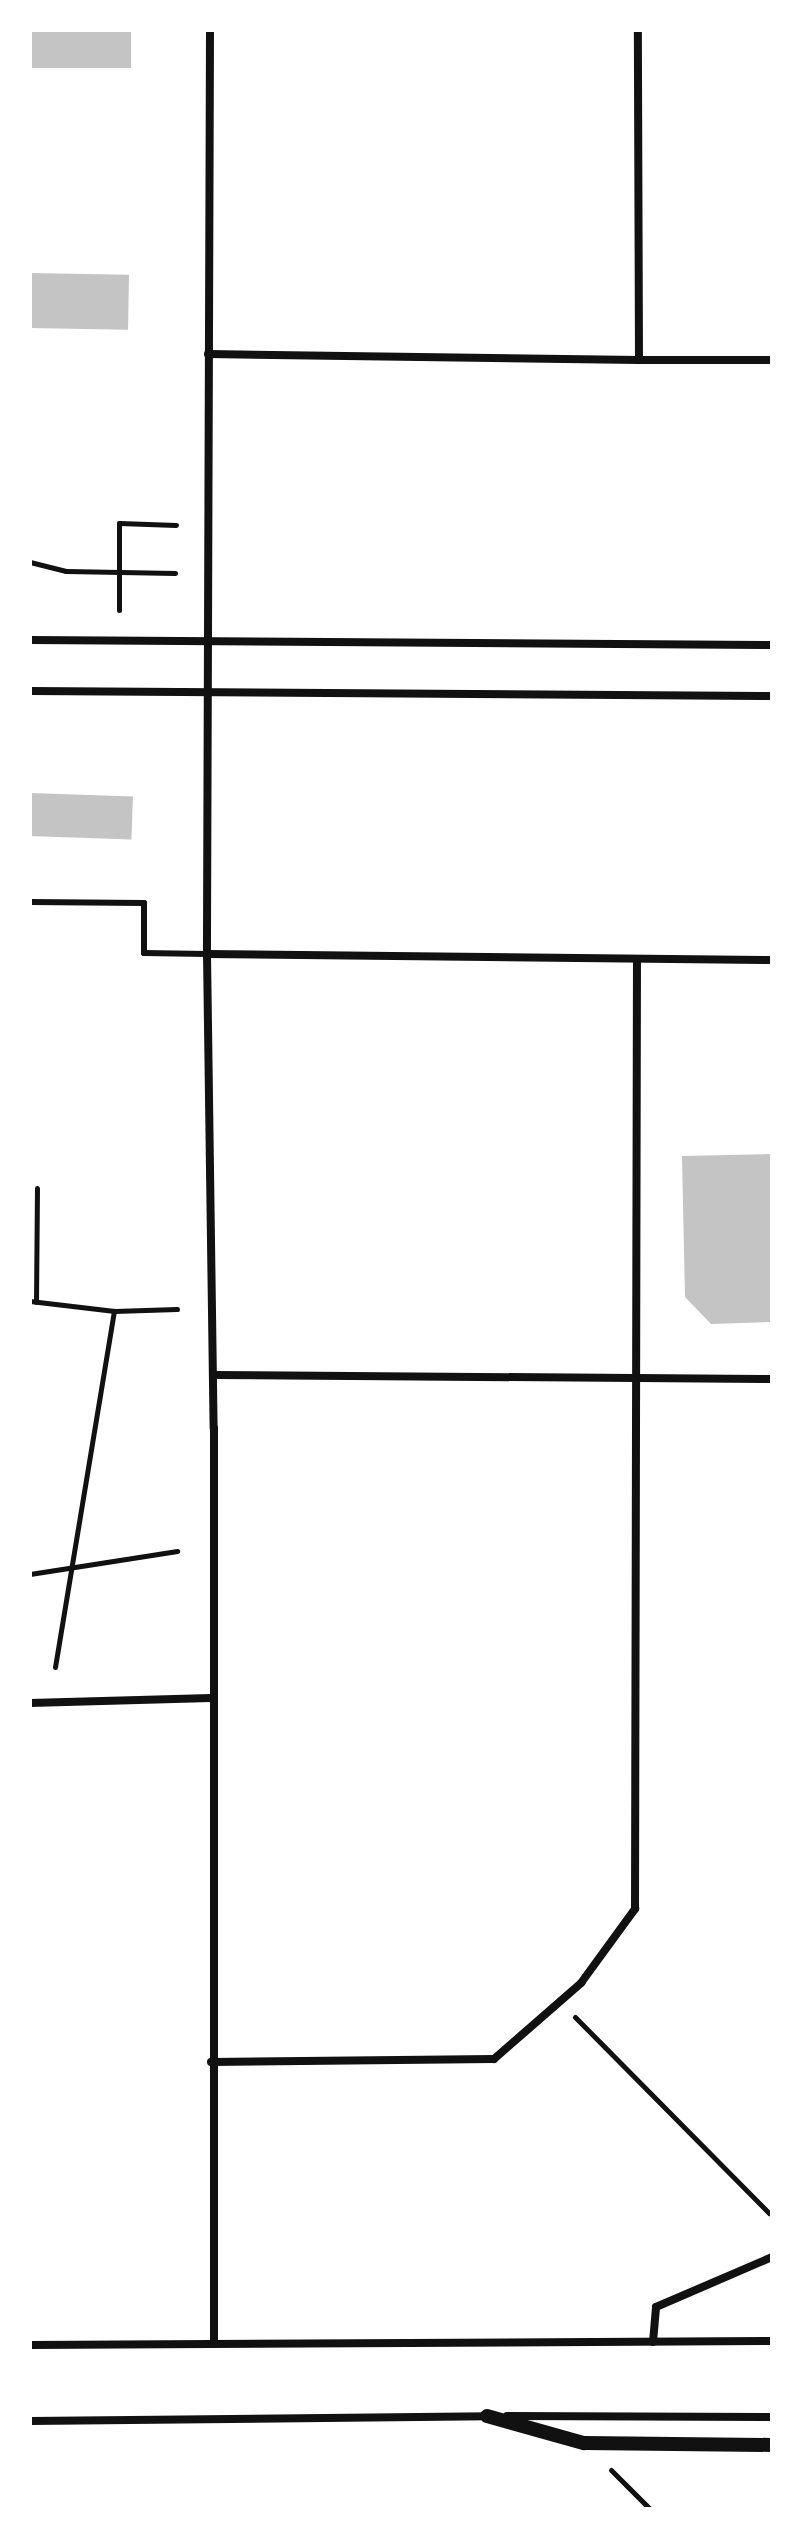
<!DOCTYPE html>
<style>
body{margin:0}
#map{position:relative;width:802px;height:2539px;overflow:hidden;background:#fff;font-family:Cabin,sans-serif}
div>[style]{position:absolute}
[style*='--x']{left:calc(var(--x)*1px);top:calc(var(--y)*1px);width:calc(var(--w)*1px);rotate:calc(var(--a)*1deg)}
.building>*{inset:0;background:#c4c4c4;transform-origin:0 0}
.path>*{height:5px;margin:-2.5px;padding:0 2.5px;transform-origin:2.5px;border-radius:2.5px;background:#111}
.service>*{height:6px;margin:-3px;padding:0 3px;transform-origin:3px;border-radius:3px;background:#111}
.minor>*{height:8px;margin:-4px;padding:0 4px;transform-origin:4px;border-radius:4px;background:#111}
.tertiary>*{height:14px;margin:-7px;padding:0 7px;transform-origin:7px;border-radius:7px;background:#111}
span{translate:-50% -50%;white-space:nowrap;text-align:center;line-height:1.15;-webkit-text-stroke:6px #fff;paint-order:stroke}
.frame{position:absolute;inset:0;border:32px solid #fff;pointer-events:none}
</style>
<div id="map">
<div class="building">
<i style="left:30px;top:30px;width:101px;height:38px"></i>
<i style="left:30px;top:273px;width:99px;height:55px;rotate:1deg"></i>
<i style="left:30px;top:793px;width:103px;height:43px;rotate:2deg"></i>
<i style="clip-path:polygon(772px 1154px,772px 1322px,711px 1324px,685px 1297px,682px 1156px)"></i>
</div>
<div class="path">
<i style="--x:30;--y:562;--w:37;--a:14"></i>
<i style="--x:66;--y:571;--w:109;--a:1.1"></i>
<i style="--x:119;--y:610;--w:87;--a:-90"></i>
<i style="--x:119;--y:523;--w:57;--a:2"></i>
<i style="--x:30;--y:1301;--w:85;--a:6.8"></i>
<i style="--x:114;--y:1311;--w:63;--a:-1.8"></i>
<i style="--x:36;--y:1302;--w:114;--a:-89.5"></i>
<i style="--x:30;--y:1574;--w:149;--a:-8.9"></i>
<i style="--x:55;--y:1667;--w:361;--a:-80.6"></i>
<i style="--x:575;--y:2017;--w:276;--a:45.3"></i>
<i style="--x:611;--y:2470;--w:55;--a:45"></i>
</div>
<div class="service">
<i style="--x:30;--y:902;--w:114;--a:0.5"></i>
<i style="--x:144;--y:903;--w:50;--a:90"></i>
<i style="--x:144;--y:953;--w:63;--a:0.9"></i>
</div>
<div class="minor">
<i style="--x:210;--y:30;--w:924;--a:90.19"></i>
<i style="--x:207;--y:954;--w:474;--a:89.2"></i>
<i style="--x:214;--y:1428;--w:915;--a:90"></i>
<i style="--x:208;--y:354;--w:431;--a:0.8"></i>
<i style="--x:639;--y:360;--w:330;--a:-90.2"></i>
<i style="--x:639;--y:360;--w:133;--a:0"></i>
<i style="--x:30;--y:640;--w:742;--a:0.39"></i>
<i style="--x:30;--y:691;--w:742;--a:0.39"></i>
<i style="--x:207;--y:954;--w:565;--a:0.61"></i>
<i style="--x:213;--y:1375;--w:559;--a:0.41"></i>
<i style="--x:30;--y:1703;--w:181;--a:-1.6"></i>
<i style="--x:211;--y:2062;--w:283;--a:-0.6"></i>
<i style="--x:494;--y:2059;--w:116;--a:-41.1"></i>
<i style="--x:581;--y:1983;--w:92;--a:-53.9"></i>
<i style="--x:635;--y:1909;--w:948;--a:-89.88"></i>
<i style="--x:653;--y:2342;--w:35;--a:-85"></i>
<i style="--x:656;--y:2307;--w:126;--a:-23.3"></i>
<i style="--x:30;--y:2345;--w:742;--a:-0.31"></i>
<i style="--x:507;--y:2416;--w:265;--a:0.2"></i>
<i style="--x:30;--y:2421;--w:459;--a:-0.6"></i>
</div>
<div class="tertiary">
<i style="--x:487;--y:2416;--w:101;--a:15.6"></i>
<i style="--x:584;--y:2443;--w:188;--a:0.6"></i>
</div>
<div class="frame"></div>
</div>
